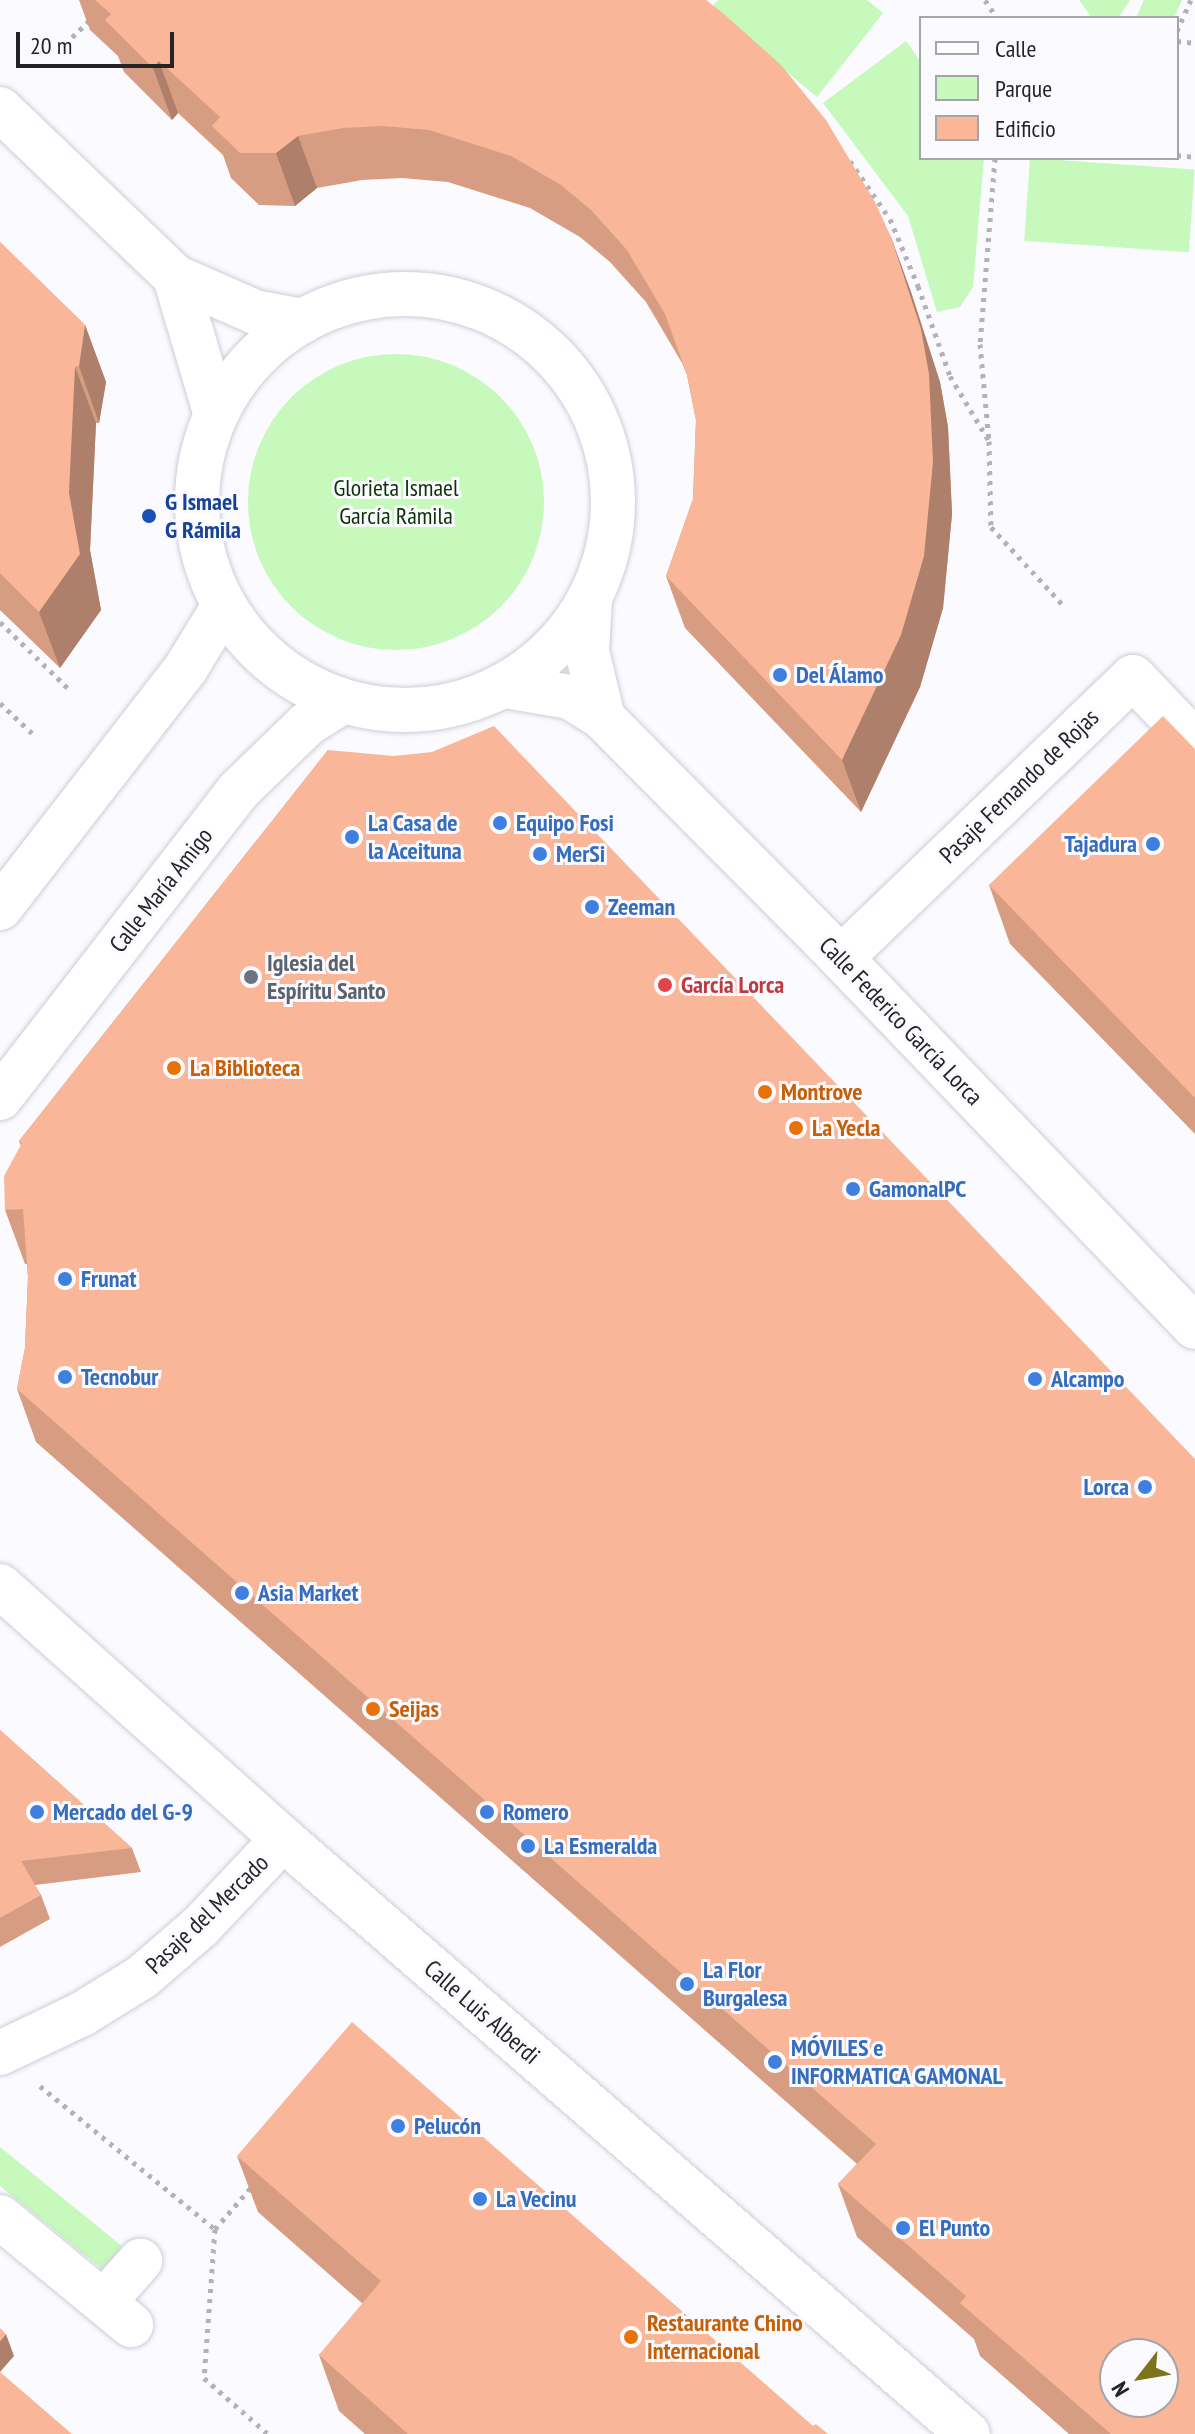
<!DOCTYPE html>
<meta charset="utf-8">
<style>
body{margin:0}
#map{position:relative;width:1195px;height:2434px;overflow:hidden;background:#fafaff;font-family:"PT Sans Narrow",sans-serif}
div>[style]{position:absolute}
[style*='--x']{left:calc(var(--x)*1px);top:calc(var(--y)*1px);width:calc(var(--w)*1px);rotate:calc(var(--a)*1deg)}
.green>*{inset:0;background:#c7f9bd;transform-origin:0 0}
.round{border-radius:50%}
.path>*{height:5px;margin-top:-2.5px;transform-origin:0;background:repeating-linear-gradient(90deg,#b3b3b7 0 4px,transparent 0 10px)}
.roads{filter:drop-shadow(0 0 2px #cdcdd8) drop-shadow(0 0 2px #cdcdd8)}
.minor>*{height:44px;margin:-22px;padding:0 22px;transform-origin:22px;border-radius:22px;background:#fff}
.minor>.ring{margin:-22px;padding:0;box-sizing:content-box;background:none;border:44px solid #fff;border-radius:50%}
.wall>*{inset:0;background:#d69d83}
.shaded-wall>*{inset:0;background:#ae7f6a}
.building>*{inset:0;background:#f9b698}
.dots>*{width:22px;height:22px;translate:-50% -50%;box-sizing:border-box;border:4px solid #fafaff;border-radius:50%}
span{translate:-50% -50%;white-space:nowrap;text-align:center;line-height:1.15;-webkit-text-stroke:6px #fafaff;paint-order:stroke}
.park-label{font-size:24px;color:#0d3305}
.transit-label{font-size:24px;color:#164399;font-weight:700}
.left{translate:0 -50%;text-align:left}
.shop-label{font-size:24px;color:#366cbe;font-weight:700}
.right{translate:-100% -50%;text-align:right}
.street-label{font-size:24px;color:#242428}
.worship-label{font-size:24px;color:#5b616d;font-weight:700}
.health-label{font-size:24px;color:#be3a42;font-weight:700}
.food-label{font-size:24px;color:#c56008;font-weight:700}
.legend{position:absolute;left:919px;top:16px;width:260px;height:144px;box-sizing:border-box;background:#fafaff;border:2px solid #a4a4a9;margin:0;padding:10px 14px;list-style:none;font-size:24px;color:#242428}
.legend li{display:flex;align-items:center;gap:16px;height:40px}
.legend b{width:40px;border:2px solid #a4a4a9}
.north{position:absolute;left:1099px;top:2338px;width:80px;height:80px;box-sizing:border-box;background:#fafaff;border:2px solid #a4a4a9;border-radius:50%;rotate:239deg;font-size:22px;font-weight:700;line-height:32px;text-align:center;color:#242428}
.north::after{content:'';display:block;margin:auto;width:28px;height:36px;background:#7b7418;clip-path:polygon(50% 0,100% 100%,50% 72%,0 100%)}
.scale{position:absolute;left:16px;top:32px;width:158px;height:36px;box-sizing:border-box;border:4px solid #242428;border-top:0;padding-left:10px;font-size:24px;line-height:28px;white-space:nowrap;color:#242428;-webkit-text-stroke:6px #fafaff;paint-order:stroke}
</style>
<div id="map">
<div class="green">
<i style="clip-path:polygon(718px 0,867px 0,883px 13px,817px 97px,710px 9px)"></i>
<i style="clip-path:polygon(1079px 0,1130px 0,1118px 18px,1092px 18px)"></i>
<i style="clip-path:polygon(1144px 0,1182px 0,1174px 18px,1136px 18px)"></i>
<i style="clip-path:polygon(906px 41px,921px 62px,921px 158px,984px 158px,973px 287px,960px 307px,937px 312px,908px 216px,823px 103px)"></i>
<i style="left:1030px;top:158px;width:165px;height:83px;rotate:4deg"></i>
<i class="round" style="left:248px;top:354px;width:296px;height:296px"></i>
<i style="clip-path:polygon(0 2147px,123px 2247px,102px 2269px,0 2186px)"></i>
</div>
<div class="path">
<i style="--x:985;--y:0;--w:22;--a:56"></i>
<i style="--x:1177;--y:31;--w:34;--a:-66"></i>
<i style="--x:1177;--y:41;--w:18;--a:6"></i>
<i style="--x:65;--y:44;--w:36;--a:-44"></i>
<i style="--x:1177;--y:155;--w:18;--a:6"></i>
<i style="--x:995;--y:158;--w:187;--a:94.6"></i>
<i style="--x:980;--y:344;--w:97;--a:84.7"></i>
<i style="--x:989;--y:441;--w:86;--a:88.7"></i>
<i style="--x:991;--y:527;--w:105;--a:47.3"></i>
<i style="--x:850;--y:161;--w:70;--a:55.4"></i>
<i style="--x:890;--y:219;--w:73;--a:67.3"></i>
<i style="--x:918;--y:286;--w:96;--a:70.4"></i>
<i style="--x:950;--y:376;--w:76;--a:59"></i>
<i style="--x:0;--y:622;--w:96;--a:44.2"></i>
<i style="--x:0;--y:703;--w:45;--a:43.2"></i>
<i style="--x:40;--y:2086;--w:226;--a:39.3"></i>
<i style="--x:215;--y:2229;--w:149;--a:94.2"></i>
<i style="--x:204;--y:2378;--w:85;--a:41.2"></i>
<i style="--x:215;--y:2229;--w:58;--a:-49.2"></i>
</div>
<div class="roads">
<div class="minor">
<i style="--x:0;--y:109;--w:243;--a:43.8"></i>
<i style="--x:175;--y:277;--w:87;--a:23.6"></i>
<i style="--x:255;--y:312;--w:49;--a:10.6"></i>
<i style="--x:175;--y:277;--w:144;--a:73.5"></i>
<i class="ring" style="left:197px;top:294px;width:372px;height:372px"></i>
<i style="--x:590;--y:600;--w:51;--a:93.4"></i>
<i style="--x:587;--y:651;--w:69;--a:76.6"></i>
<i style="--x:505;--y:686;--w:66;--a:9.6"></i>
<i style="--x:570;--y:697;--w:39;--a:32"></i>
<i style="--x:603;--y:718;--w:338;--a:45.2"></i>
<i style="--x:841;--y:958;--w:511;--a:46.19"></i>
<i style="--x:0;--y:908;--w:304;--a:-52.2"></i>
<i style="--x:186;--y:668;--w:73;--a:-58.5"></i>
<i style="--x:841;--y:958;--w:405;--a:-43.9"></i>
<i style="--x:1133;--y:677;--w:90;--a:46.4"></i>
<i style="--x:0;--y:1098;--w:390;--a:-52.2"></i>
<i style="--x:239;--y:790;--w:95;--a:-44.1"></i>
<i style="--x:307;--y:724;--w:41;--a:-32.2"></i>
<i style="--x:0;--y:1586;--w:380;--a:41.8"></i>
<i style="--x:283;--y:1839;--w:907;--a:40.98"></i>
<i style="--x:0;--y:2053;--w:91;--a:-25.4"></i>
<i style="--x:82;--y:2014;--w:70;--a:-31.7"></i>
<i style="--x:142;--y:1977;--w:77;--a:-40.8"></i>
<i style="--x:200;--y:1927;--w:121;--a:-46.7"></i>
<i style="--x:0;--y:2217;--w:170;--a:39.5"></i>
<i style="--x:104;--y:2302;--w:55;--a:-48.7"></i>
</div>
</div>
<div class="wall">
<i style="clip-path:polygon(79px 0,706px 0,910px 289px,940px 382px,948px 427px,952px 514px,943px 608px,920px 687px,861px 812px,685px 628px,666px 576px,693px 499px,696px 420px,687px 375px,682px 363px,646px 302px,610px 262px,580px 237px,530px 208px,448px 182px,402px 178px,362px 180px,317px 188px,295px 206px,259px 205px,231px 178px,223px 155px,178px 113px,172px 120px,124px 72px,118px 56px,90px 30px)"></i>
<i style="clip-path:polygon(0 242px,85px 325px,106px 382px,99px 423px,96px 423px,90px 550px,101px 610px,60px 668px,0 610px)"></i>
<i style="clip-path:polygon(1195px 749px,1195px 1134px,1010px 944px,989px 885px)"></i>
<i style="clip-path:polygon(328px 750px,1195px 2434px,1069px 2434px,980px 2356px,974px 2339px,857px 2237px,838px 2184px,857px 2164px,36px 1442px,17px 1389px,25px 1348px,28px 1277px,27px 1264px,25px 1264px,5px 1210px,21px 1146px,19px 1141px)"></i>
<i style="clip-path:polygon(0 1730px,132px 1848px,141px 1872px,35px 1885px,41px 1895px,50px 1919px,0 1947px)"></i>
<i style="clip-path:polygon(237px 2156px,813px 2426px,828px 2434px,365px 2434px,339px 2411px,319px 2355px,363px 2304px,258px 2212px)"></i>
</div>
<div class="shaded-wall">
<i style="clip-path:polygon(159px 61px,178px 113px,172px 120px,153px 68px)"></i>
<i style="clip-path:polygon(298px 136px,317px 188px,295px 206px,276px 153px)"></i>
<i style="clip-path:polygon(891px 237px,910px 289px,940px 382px,948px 427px,952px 514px,943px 608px,920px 687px,861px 812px,842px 760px)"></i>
<i style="clip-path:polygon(85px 325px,106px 382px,99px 423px,79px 366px)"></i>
<i style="clip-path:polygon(75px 367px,96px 423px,90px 550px,101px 610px,60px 668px,39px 612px)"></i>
<i style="clip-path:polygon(6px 2334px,14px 2356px,0 2372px,0 2341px)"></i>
</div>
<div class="building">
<i style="clip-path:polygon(95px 0,706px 0,724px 14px,781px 65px,826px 120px,875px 202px,891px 237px,921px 329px,929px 374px,933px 462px,924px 556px,901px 635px,842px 760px,666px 576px,693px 499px,696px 420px,687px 375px,665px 314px,627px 250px,591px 210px,561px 185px,511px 156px,429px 130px,383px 126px,343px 128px,298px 136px,276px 153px,240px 153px,212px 126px,220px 117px,159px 61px,153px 68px,105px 20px,111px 14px)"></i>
<i style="clip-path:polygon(0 242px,85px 325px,79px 366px,75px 367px,69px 493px,80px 554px,39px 612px,0 573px)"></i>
<i style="clip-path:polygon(1163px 716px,1195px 749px,1195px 1098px,989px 885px)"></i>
<i style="clip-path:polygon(evenodd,494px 726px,1195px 1459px,1195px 2434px,1111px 2434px,960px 2303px,966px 2296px,838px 2184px,876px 2144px,17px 1389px,25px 1348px,28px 1277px,23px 1209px,5px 1210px,4px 1176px,22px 1143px,19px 1141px,328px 750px,394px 756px,432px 752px,494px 726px,1115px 2354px,1163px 2354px,1163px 2402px,1115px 2402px,1115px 2354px)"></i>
<i style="clip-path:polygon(0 1730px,132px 1848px,21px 1861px,41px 1895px,0 1918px)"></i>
<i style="clip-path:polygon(352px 2022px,813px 2426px,816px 2424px,828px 2434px,408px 2434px,319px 2355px,381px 2281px,237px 2156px)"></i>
<i style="clip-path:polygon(0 2328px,6px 2334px,0 2341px)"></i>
<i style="clip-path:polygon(0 2372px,72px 2434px,0 2434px)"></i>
</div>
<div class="dots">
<i style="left:149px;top:516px;background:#1a4fb4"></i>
<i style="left:780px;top:675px;background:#3f7fe0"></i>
<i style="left:500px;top:823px;background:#3f7fe0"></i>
<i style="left:352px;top:837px;background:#3f7fe0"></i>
<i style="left:1153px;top:844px;background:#3f7fe0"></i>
<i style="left:540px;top:854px;background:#3f7fe0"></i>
<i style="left:592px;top:907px;background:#3f7fe0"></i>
<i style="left:251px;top:977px;background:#6b7280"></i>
<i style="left:665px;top:985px;background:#e0444e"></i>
<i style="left:174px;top:1068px;background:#e8710a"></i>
<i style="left:765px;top:1092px;background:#e8710a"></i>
<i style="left:796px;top:1128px;background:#e8710a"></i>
<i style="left:853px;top:1189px;background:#3f7fe0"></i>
<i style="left:65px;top:1279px;background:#3f7fe0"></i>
<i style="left:65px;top:1377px;background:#3f7fe0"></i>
<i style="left:1035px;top:1379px;background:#3f7fe0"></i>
<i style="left:1145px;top:1487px;background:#3f7fe0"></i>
<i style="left:242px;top:1593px;background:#3f7fe0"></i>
<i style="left:373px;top:1709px;background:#e8710a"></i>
<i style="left:37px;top:1812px;background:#3f7fe0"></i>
<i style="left:487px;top:1812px;background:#3f7fe0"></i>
<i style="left:528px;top:1846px;background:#3f7fe0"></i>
<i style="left:687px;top:1984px;background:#3f7fe0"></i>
<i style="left:775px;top:2062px;background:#3f7fe0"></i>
<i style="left:398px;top:2126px;background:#3f7fe0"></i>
<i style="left:480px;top:2199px;background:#3f7fe0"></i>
<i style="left:903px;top:2228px;background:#3f7fe0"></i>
<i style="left:631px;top:2337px;background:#e8710a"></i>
</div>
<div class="park-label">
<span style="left:396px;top:502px">Glorieta Ismael<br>García Rámila</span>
</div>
<div class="transit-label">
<span class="left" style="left:165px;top:516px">G Ismael<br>G Rámila</span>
</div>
<div class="shop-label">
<span class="left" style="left:796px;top:675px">Del Álamo</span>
<span class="left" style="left:368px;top:837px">La Casa de<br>la Aceituna</span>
<span class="left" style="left:516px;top:823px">Equipo Fosi</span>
<span class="right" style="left:1137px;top:844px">Tajadura</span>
<span class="left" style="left:556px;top:854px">MerSi</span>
<span class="left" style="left:608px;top:907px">Zeeman</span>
<span class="left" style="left:869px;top:1189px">GamonalPC</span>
<span class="left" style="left:81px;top:1279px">Frunat</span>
<span class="left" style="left:81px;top:1377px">Tecnobur</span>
<span class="left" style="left:1051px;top:1379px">Alcampo</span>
<span class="right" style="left:1129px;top:1487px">Lorca</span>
<span class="left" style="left:258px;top:1593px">Asia Market</span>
<span class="left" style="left:53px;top:1812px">Mercado del G-9</span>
<span class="left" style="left:503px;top:1812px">Romero</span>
<span class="left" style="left:544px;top:1846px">La Esmeralda</span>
<span class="left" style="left:703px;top:1984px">La Flor<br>Burgalesa</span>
<span class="left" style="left:791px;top:2062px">MÓVILES e<br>INFORMATICA GAMONAL</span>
<span class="left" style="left:414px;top:2126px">Pelucón</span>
<span class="left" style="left:496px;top:2199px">La Vecinu</span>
<span class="left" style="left:919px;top:2228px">El Punto</span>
</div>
<div class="street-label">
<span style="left:1019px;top:786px;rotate:-44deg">Pasaje Fernando de Rojas</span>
<span style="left:161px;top:890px;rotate:-52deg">Calle María Amigo</span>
<span style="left:901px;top:1021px;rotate:46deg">Calle Federico García Lorca</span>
<span style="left:207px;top:1914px;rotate:-44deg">Pasaje del Mercado</span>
<span style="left:482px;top:2012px;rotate:41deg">Calle Luis Alberdi</span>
</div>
<div class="worship-label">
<span class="left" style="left:267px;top:977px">Iglesia del<br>Espíritu Santo</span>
</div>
<div class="health-label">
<span class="left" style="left:681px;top:985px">García Lorca</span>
</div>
<div class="food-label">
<span class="left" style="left:190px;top:1068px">La Biblioteca</span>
<span class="left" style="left:781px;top:1092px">Montrove</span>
<span class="left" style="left:812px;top:1128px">La Yecla</span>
<span class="left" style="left:389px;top:1709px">Seijas</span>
<span class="left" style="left:647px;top:2337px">Restaurante Chino<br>Internacional</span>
</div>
<ul class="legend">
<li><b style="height:10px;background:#fff"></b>Calle</li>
<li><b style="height:22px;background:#c7f9bd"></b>Parque</li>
<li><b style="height:22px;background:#f9b698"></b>Edificio</li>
</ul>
<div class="north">N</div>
<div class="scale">20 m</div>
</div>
